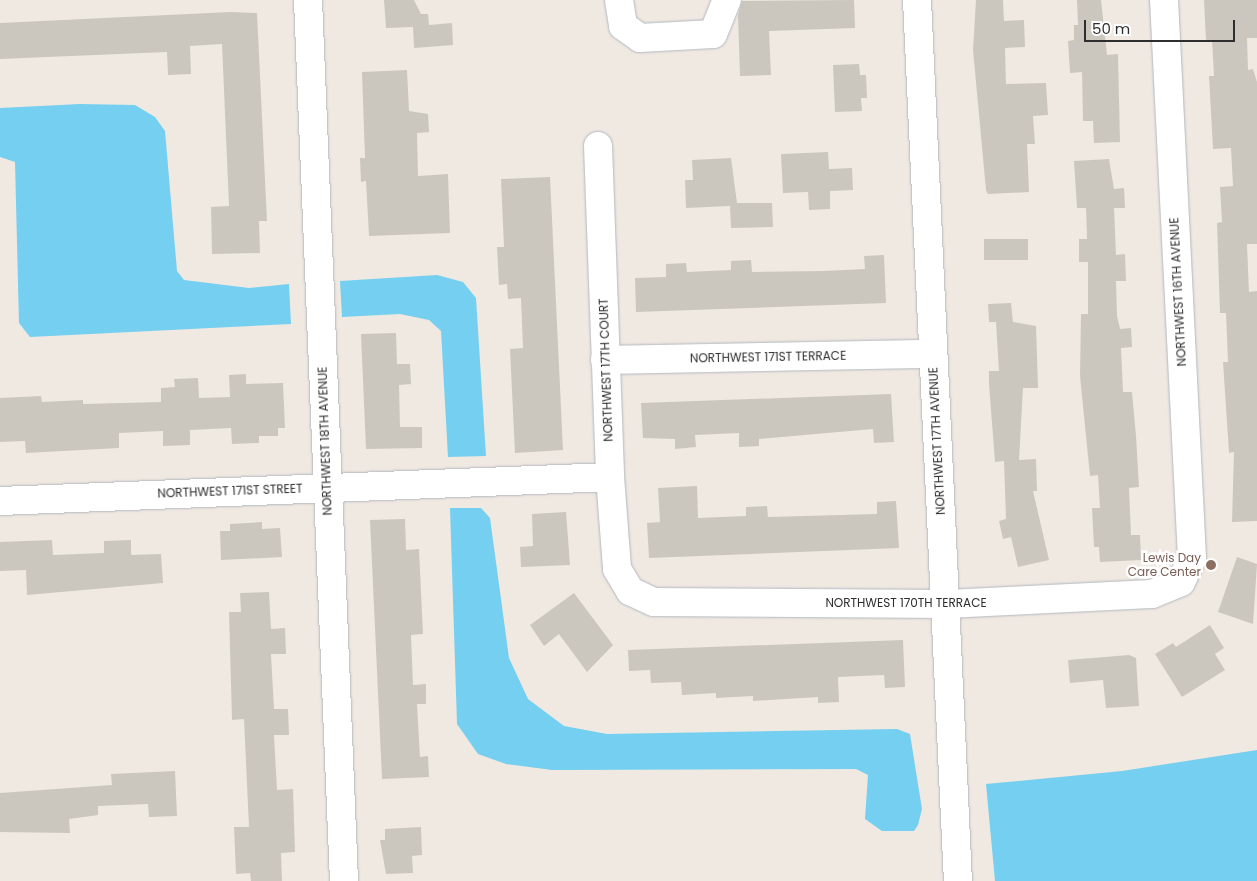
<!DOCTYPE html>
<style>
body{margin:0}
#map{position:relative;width:1257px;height:881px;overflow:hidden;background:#efe9e1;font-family:Poppins,sans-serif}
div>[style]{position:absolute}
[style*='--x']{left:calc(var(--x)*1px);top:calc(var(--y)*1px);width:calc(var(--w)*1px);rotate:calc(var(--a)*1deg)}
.water>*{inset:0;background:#75cff0}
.building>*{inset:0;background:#cbc7bf;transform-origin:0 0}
.roads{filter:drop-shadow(0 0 1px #b4b7c1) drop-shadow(0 0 1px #b4b7c1)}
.minor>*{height:28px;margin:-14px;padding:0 14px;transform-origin:14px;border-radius:14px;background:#fff}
.dots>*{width:14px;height:14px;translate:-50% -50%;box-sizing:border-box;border:2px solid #fff;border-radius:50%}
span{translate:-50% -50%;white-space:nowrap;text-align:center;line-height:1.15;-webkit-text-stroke:5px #fff;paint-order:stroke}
.street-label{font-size:12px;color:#2e2e2e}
.education-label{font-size:12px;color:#785e54}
.right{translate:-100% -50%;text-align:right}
.scale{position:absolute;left:1084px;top:20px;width:151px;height:22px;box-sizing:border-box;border:2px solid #2e2e2e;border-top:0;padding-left:6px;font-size:15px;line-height:18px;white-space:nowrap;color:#2e2e2e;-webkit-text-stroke:4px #fff;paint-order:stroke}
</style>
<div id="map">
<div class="water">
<i style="clip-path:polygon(80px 104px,135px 105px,155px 117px,165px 131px,177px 271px,184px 280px,249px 288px,289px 284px,291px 324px,30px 337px,19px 323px,15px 162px,0 157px,0 108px)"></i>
<i style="clip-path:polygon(437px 275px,463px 282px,476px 298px,486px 456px,448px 457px,441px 331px,429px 320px,400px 314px,342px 317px,340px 281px)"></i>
<i style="clip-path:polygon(450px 508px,481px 508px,490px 518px,509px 658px,528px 699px,564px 726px,607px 734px,897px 729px,910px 734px,922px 809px,918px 825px,914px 831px,882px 831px,865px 819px,868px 775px,856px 769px,552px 770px,506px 764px,478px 754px,457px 724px)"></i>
<i style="clip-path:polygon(1257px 750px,1257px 881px,995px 881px,986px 784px,1122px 771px)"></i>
</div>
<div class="building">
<i style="clip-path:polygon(384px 0,414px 0,421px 14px,428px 14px,429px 25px,452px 23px,453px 45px,414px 48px,413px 27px,386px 28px)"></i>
<i style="clip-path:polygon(854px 0,855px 28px,769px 31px,771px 75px,740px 76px,738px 15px,742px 1px)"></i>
<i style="clip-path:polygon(976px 0,1003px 0,1004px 21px,1024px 20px,1025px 47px,1005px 48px,1006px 84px,1046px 83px,1048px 115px,1033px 116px,1035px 144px,1027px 144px,1029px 192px,988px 194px,986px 190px,973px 50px)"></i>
<i style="clip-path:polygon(1077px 0,1101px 0,1107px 55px,1118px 54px,1120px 142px,1094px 143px,1093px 121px,1083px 121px,1082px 72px,1070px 73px,1068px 41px,1074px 40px,1074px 25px,1078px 25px)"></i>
<i style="clip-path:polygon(1204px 0,1257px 0,1257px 38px,1247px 38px,1248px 70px,1253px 69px,1257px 82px,1257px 244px,1247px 244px,1249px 292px,1257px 291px,1257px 521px,1232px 522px,1234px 452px,1229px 453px,1223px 362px,1228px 362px,1226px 313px,1220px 313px,1217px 223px,1222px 222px,1220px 187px,1233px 186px,1231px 148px,1213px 149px,1209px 76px,1214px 76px,1212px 40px,1206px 40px)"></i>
<i style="clip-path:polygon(230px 12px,257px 13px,267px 221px,259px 221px,260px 253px,212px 254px,211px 207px,229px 206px,222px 44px,190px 46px,191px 74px,168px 75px,167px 52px,0 59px,0 23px)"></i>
<i style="clip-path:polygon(859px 64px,860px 75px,866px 75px,867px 98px,861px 98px,862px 111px,835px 112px,833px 65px)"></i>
<i style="clip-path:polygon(407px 70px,409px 111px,428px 114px,429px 132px,417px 133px,418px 176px,448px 174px,450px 233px,369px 236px,366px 181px,361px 182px,360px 158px,365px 158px,362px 72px)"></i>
<i style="clip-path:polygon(828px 152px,829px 169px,852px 168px,853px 190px,830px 191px,830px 209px,809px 210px,808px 192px,783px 193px,781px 154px)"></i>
<i style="clip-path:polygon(731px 158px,737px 203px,772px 203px,773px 227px,731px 228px,730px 206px,686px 208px,685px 180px,693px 180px,692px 160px)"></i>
<i style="clip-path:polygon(1109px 159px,1114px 189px,1124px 188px,1125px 208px,1114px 208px,1116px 255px,1125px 254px,1126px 281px,1116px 281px,1117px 316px,1120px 329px,1131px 328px,1132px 347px,1121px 348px,1123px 392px,1132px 392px,1136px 436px,1139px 487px,1129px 488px,1131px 535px,1140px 535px,1141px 560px,1100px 562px,1099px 547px,1094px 547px,1092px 508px,1100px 508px,1098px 475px,1090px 476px,1080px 376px,1081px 314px,1088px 314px,1088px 262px,1079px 262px,1079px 239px,1087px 239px,1086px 208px,1077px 208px,1074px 161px)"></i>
<i style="clip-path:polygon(550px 177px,563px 450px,515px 453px,510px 349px,523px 348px,521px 298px,508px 299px,507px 284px,499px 285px,497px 247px,504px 247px,501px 179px)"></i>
<i style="left:984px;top:239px;width:44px;height:21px"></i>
<i style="clip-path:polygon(884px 255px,886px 303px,636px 312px,635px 278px,666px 277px,666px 264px,686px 263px,687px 272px,731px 270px,731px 261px,751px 260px,752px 272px,823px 271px,865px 269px,864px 256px)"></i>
<i style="clip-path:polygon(1011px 303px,1013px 322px,1036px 326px,1038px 388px,1023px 388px,1019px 460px,1036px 459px,1037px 491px,1033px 491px,1049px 560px,1018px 567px,1011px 537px,1003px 539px,999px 521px,1006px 519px,1004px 461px,995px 462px,989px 384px,989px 371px,999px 371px,996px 322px,989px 322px,988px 304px)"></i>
<i style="clip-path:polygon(396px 333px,397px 364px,410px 364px,411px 384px,399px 385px,400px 427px,422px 427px,422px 448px,366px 449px,361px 334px)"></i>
<i style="clip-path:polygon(246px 374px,246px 384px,283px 383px,285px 428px,278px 428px,278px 436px,259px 436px,259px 443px,232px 444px,231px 428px,190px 430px,190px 445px,163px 446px,163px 431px,119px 433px,119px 448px,26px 453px,25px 441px,0 442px,0 398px,41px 396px,42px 402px,83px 400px,83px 404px,161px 402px,161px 388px,175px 387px,174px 379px,198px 378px,199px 398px,230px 397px,229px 375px)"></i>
<i style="clip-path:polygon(891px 394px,894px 442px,874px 443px,873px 429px,759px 439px,759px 446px,739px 447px,739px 433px,695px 435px,696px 447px,675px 449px,675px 439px,643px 438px,641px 403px)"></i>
<i style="clip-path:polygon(697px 486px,698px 518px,746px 516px,746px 507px,767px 506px,768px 517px,877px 514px,877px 502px,896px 501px,899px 548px,649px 558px,647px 523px,660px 522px,658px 488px)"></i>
<i style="clip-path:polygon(566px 512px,570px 565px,521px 567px,520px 547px,533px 546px,532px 514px)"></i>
<i style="clip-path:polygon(405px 519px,406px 550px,419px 549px,423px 634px,411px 635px,413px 685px,426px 684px,426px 704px,417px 704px,420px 757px,428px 756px,429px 777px,382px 779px,370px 520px)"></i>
<i style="clip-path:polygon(262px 522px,262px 529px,280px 528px,282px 557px,221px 560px,220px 531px,230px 531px,230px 524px)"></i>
<i style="clip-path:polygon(52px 540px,53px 555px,104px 553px,104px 541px,131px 540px,131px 555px,161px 554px,163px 583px,27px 595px,26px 570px,0 571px,0 542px)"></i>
<i style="clip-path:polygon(1237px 557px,1257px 564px,1253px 624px,1218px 612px)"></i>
<i style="clip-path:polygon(269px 592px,271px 629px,285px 628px,286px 654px,271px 654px,274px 709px,288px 709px,289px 735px,274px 735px,277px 790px,293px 789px,295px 852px,281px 853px,282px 881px,251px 881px,250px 873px,236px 874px,234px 827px,249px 827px,244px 719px,232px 720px,229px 612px,241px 612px,240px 593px)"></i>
<i style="clip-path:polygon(574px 593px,613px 645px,587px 672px,559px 634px,544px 646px,530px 625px)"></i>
<i style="clip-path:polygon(1210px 625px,1224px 648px,1215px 654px,1225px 670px,1182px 697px,1155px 654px,1173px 643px,1176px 647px)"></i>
<i style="clip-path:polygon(903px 640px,905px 687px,885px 688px,884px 675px,838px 677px,839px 702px,818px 703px,818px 697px,753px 701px,753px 696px,716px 698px,716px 693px,682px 695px,681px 682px,651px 683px,650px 670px,629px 671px,628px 650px)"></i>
<i style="clip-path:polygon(1129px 655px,1136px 658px,1139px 706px,1106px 708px,1103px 680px,1070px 683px,1068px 660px)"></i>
<i style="clip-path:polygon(175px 771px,177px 816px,149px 817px,148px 804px,98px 806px,98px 815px,69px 819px,70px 833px,0 832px,0 793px,112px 785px,111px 774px)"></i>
<i style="clip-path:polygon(421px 827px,422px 855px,412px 856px,413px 873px,386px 874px,380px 840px,385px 840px,385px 829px)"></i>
</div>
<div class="roads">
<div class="minor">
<i style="--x:308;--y:0;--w:882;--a:87.66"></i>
<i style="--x:619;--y:0;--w:26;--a:81"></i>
<i style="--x:623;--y:26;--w:21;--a:35"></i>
<i style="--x:640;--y:38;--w:73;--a:-3.1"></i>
<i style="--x:713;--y:34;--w:37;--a:-68"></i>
<i style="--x:917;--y:0;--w:882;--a:87.34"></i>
<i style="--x:598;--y:146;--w:331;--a:87.9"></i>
<i style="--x:610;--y:477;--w:92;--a:85.6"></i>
<i style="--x:617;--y:569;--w:26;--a:59"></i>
<i style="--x:630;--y:591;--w:26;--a:25"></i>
<i style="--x:654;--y:602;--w:293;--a:0.4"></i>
<i style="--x:947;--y:604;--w:205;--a:-2.8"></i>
<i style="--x:1152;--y:594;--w:31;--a:-22"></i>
<i style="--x:1181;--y:582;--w:26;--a:-65"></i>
<i style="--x:1192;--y:558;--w:559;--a:-92.87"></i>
<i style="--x:605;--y:360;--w:327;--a:-1.1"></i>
<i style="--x:0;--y:501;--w:610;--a:-2.25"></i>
</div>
</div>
<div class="dots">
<i style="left:1211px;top:565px;background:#8d6e63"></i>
</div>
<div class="street-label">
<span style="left:1178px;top:292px;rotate:-93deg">NORTHWEST 16TH AVENUE</span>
<span style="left:768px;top:357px;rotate:-1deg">NORTHWEST 171ST TERRACE</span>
<span style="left:606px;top:370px;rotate:-92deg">NORTHWEST 17TH COURT</span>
<span style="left:325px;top:441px;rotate:-92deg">NORTHWEST 18TH AVENUE</span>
<span style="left:937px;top:441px;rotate:-93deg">NORTHWEST 17TH AVENUE</span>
<span style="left:230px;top:491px;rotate:-2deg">NORTHWEST 171ST STREET</span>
<span style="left:906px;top:603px">NORTHWEST 170TH TERRACE</span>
</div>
<div class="education-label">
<span class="right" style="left:1201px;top:565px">Lewis Day<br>Care Center</span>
</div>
<div class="scale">50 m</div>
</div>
